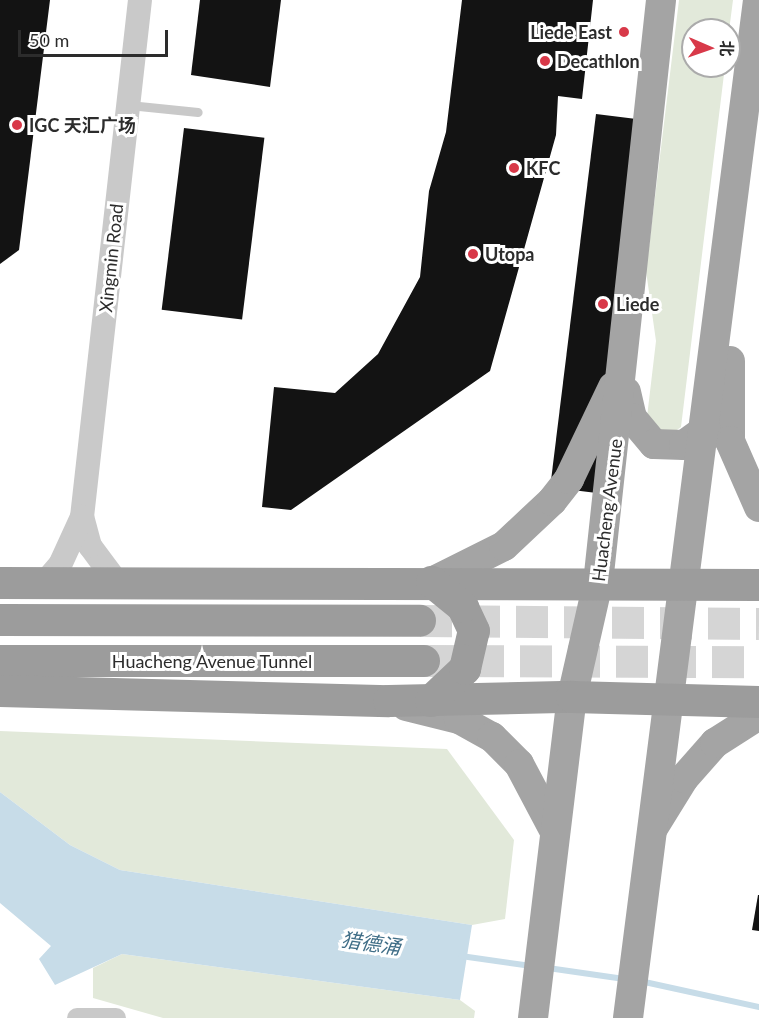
<!DOCTYPE html>
<meta charset="utf-8">
<style>
body{margin:0}
#map{position:relative;width:759px;height:1018px;overflow:hidden;background:#fff;font-family:Lato,"Noto Sans SC",sans-serif}
div>[style]{position:absolute}
[style*='--x']{left:calc(var(--x)*1px);top:calc(var(--y)*1px);width:calc(var(--w)*1px);rotate:calc(var(--a)*1deg)}
.green>*{inset:0;background:#e2e9da}
.water>*{inset:0;background:#c7dce8}
.stream>*{height:6px;margin:-3px;padding:0 3px;transform-origin:3px;border-radius:3px;background:#c7dce8}
.building>*{inset:0;background:#131313;transform-origin:0 0}
.trunk-tunnel>*{height:32px;margin-top:-16px;transform-origin:0;background:repeating-linear-gradient(90deg,#d5d5d5 0 32px,transparent 0 48px)}
.service>*{height:9px;margin:-4.5px;padding:0 4.5px;transform-origin:4.5px;border-radius:4.5px;background:#c9c9c9}
.minor>*{height:20px;margin:-10px;padding:0 10px;transform-origin:10px;border-radius:10px;background:#c9c9c9}
.tertiary>*{height:24px;margin:-12px;padding:0 12px;transform-origin:12px;border-radius:12px;background:#c9c9c9}
.primary>*{height:30px;margin:-15px;padding:0 15px;transform-origin:15px;border-radius:15px;background:#a4a4a4}
.trunk>*{height:32px;margin:-16px;padding:0 16px;transform-origin:16px;border-radius:16px;background:#9c9c9c}
.dots>*{width:16px;height:16px;translate:-50% -50%;box-sizing:border-box;border:3px solid #fff;border-radius:50%}
span{translate:-50% -50%;white-space:nowrap;text-align:center;line-height:1.15;-webkit-text-stroke:6px #fff;paint-order:stroke}
.poi-label{font-size:18px;color:#2c2c2c;font-weight:700}
.right{translate:-100% -50%;text-align:right}
.left{translate:0 -50%;text-align:left}
.street-label{font-size:18px;color:#2c2c2c}
.water-label{font-size:20px;color:#406e87;font-style:italic}
.north{position:absolute;left:681px;top:18px;width:60px;height:60px;box-sizing:border-box;background:#fff;border:2px solid #ababab;border-radius:50%;rotate:92deg;font-size:16px;font-weight:700;line-height:24px;text-align:center;color:#2c2c2c}
.north::after{content:'';display:block;margin:auto;width:21px;height:27px;background:#d83949;clip-path:polygon(50% 0,100% 100%,50% 72%,0 100%)}
.scale{position:absolute;left:18px;top:30px;width:150px;height:27px;box-sizing:border-box;border:3px solid #2c2c2c;border-top:0;padding-left:8px;font-size:18px;line-height:21px;white-space:nowrap;color:#2c2c2c;-webkit-text-stroke:4px #fff;paint-order:stroke}
</style>
<div id="map">
<div class="green">
<i style="clip-path:polygon(679px 0,733px 0,729px 31px,693px 30px,693px 66px,725px 66px,681px 427px,670px 435px,658px 435px,647px 417px,656px 341px,646px 271px)"></i>
<i style="clip-path:polygon(0 731px,447px 749px,514px 840px,505px 919px,472px 925px,120px 870px,70px 845px,0 792px)"></i>
<i style="clip-path:polygon(122px 954px,460px 1000px,475px 1011px,474px 1018px,163px 1018px,93px 998px,93px 968px)"></i>
</div>
<div class="water">
<i style="clip-path:polygon(0 792px,70px 845px,120px 870px,472px 925px,460px 1000px,122px 954px,55px 985px,39px 959px,51px 946px,0 903px)"></i>
</div>
<div class="stream">
<i style="--x:461;--y:956;--w:71;--a:8.1"></i>
<i style="--x:548;--y:968;--w:77;--a:8.2"></i>
<i style="--x:640;--y:981;--w:122;--a:12.3"></i>
</div>
<div class="building">
<i style="clip-path:polygon(0 0,50px 0,19px 250px,0 264px)"></i>
<i style="clip-path:polygon(200px 0,281px 0,270px 87px,191px 75px)"></i>
<i style="clip-path:polygon(462px 0,593px 0,582px 99px,558px 96px,556px 135px,490px 371px,291px 510px,262px 507px,274px 387px,335px 393px,378px 354px,420px 277px,429px 191px,446px 132px)"></i>
<i style="left:596px;top:114px;width:55px;height:376px;rotate:7deg"></i>
<i style="left:184px;top:128px;width:81px;height:183px;rotate:7deg"></i>
<i style="clip-path:polygon(758px 895px,759px 895px,759px 931px,752px 930px)"></i>
</div>
<div class="trunk-tunnel">
<i style="--x:420;--y:621;--w:339;--a:0.5"></i>
<i style="--x:424;--y:661;--w:335;--a:0.2"></i>
</div>
<div class="service">
<i style="--x:129;--y:105;--w:69;--a:5.8"></i>
</div>
<div class="minor">
<i style="--x:77;--y:1018;--w:39;--a:0"></i>
</div>
<div class="tertiary">
<i style="--x:116;--y:581;--w:44;--a:-126.6"></i>
<i style="--x:90;--y:546;--w:30;--a:-105"></i>
<i style="--x:82;--y:517;--w:520;--a:-83.6"></i>
<i style="--x:45;--y:582;--w:23;--a:-49"></i>
<i style="--x:60;--y:565;--w:53;--a:-65.4"></i>
</div>
<div class="primary">
<i style="--x:730;--y:361;--w:80;--a:90"></i>
<i style="--x:730;--y:441;--w:72;--a:66.3"></i>
<i style="--x:626;--y:392;--w:27;--a:77"></i>
<i style="--x:632;--y:418;--w:34;--a:50"></i>
<i style="--x:654;--y:444;--w:30;--a:2"></i>
<i style="--x:684;--y:445;--w:27;--a:-36"></i>
<i style="--x:432;--y:582;--w:80;--a:-26.6"></i>
<i style="--x:504;--y:546;--w:66;--a:-43.2"></i>
<i style="--x:552;--y:501;--w:28;--a:-52"></i>
<i style="--x:569;--y:479;--w:102;--a:-64.4"></i>
<i style="--x:406;--y:706;--w:55;--a:13.8"></i>
<i style="--x:459;--y:719;--w:38;--a:29"></i>
<i style="--x:492;--y:737;--w:38;--a:45"></i>
<i style="--x:519;--y:764;--w:77;--a:62.1"></i>
<i style="--x:653;--y:828;--w:59;--a:-58.2"></i>
<i style="--x:684;--y:778;--w:47;--a:-48.5"></i>
<i style="--x:715;--y:743;--w:52;--a:-32.5"></i>
<i style="--x:533;--y:1018;--w:323;--a:-83.1"></i>
<i style="--x:572;--y:697;--w:117;--a:-77.2"></i>
<i style="--x:598;--y:583;--w:586;--a:-83.83"></i>
<i style="--x:628;--y:1018;--w:1026;--a:-82.72"></i>
</div>
<div class="trunk">
<i style="--x:0;--y:583;--w:759;--a:0.15"></i>
<i style="--x:0;--y:620;--w:420;--a:0.1"></i>
<i style="--x:0;--y:661;--w:424;--a:0"></i>
<i style="--x:0;--y:691;--w:389;--a:1.5"></i>
<i style="--x:389;--y:701;--w:183;--a:-1.3"></i>
<i style="--x:572;--y:697;--w:187;--a:1.5"></i>
<i style="--x:431;--y:701;--w:47;--a:-43.3"></i>
<i style="--x:465;--y:669;--w:39;--a:-77"></i>
<i style="--x:474;--y:631;--w:26;--a:-115"></i>
<i style="--x:463;--y:607;--w:40;--a:-141"></i>
</div>
<div class="dots">
<i style="left:624px;top:32px;background:#d83949"></i>
<i style="left:545px;top:61px;background:#d83949"></i>
<i style="left:17px;top:125px;background:#d83949"></i>
<i style="left:514px;top:168px;background:#d83949"></i>
<i style="left:473px;top:254px;background:#d83949"></i>
<i style="left:603px;top:304px;background:#d83949"></i>
</div>
<div class="poi-label">
<span class="right" style="left:612px;top:32px">Liede East</span>
<span class="left" style="left:557px;top:61px">Decathlon</span>
<span class="left" style="left:29px;top:125px">IGC 天汇广场</span>
<span class="left" style="left:526px;top:168px">KFC</span>
<span class="left" style="left:485px;top:254px">Utopa</span>
<span class="left" style="left:616px;top:304px">Liede</span>
</div>
<div class="street-label">
<span style="left:111px;top:258px;rotate:-84deg">Xingmin Road</span>
<span style="left:607px;top:510px;rotate:-83deg">Huacheng Avenue</span>
<span style="left:212px;top:661px">Huacheng Avenue Tunnel</span>
</div>
<div class="water-label">
<span style="left:371px;top:943px;rotate:8deg">猎德涌</span>
</div>
<div class="north">北</div>
<div class="scale">50 m</div>
</div>
